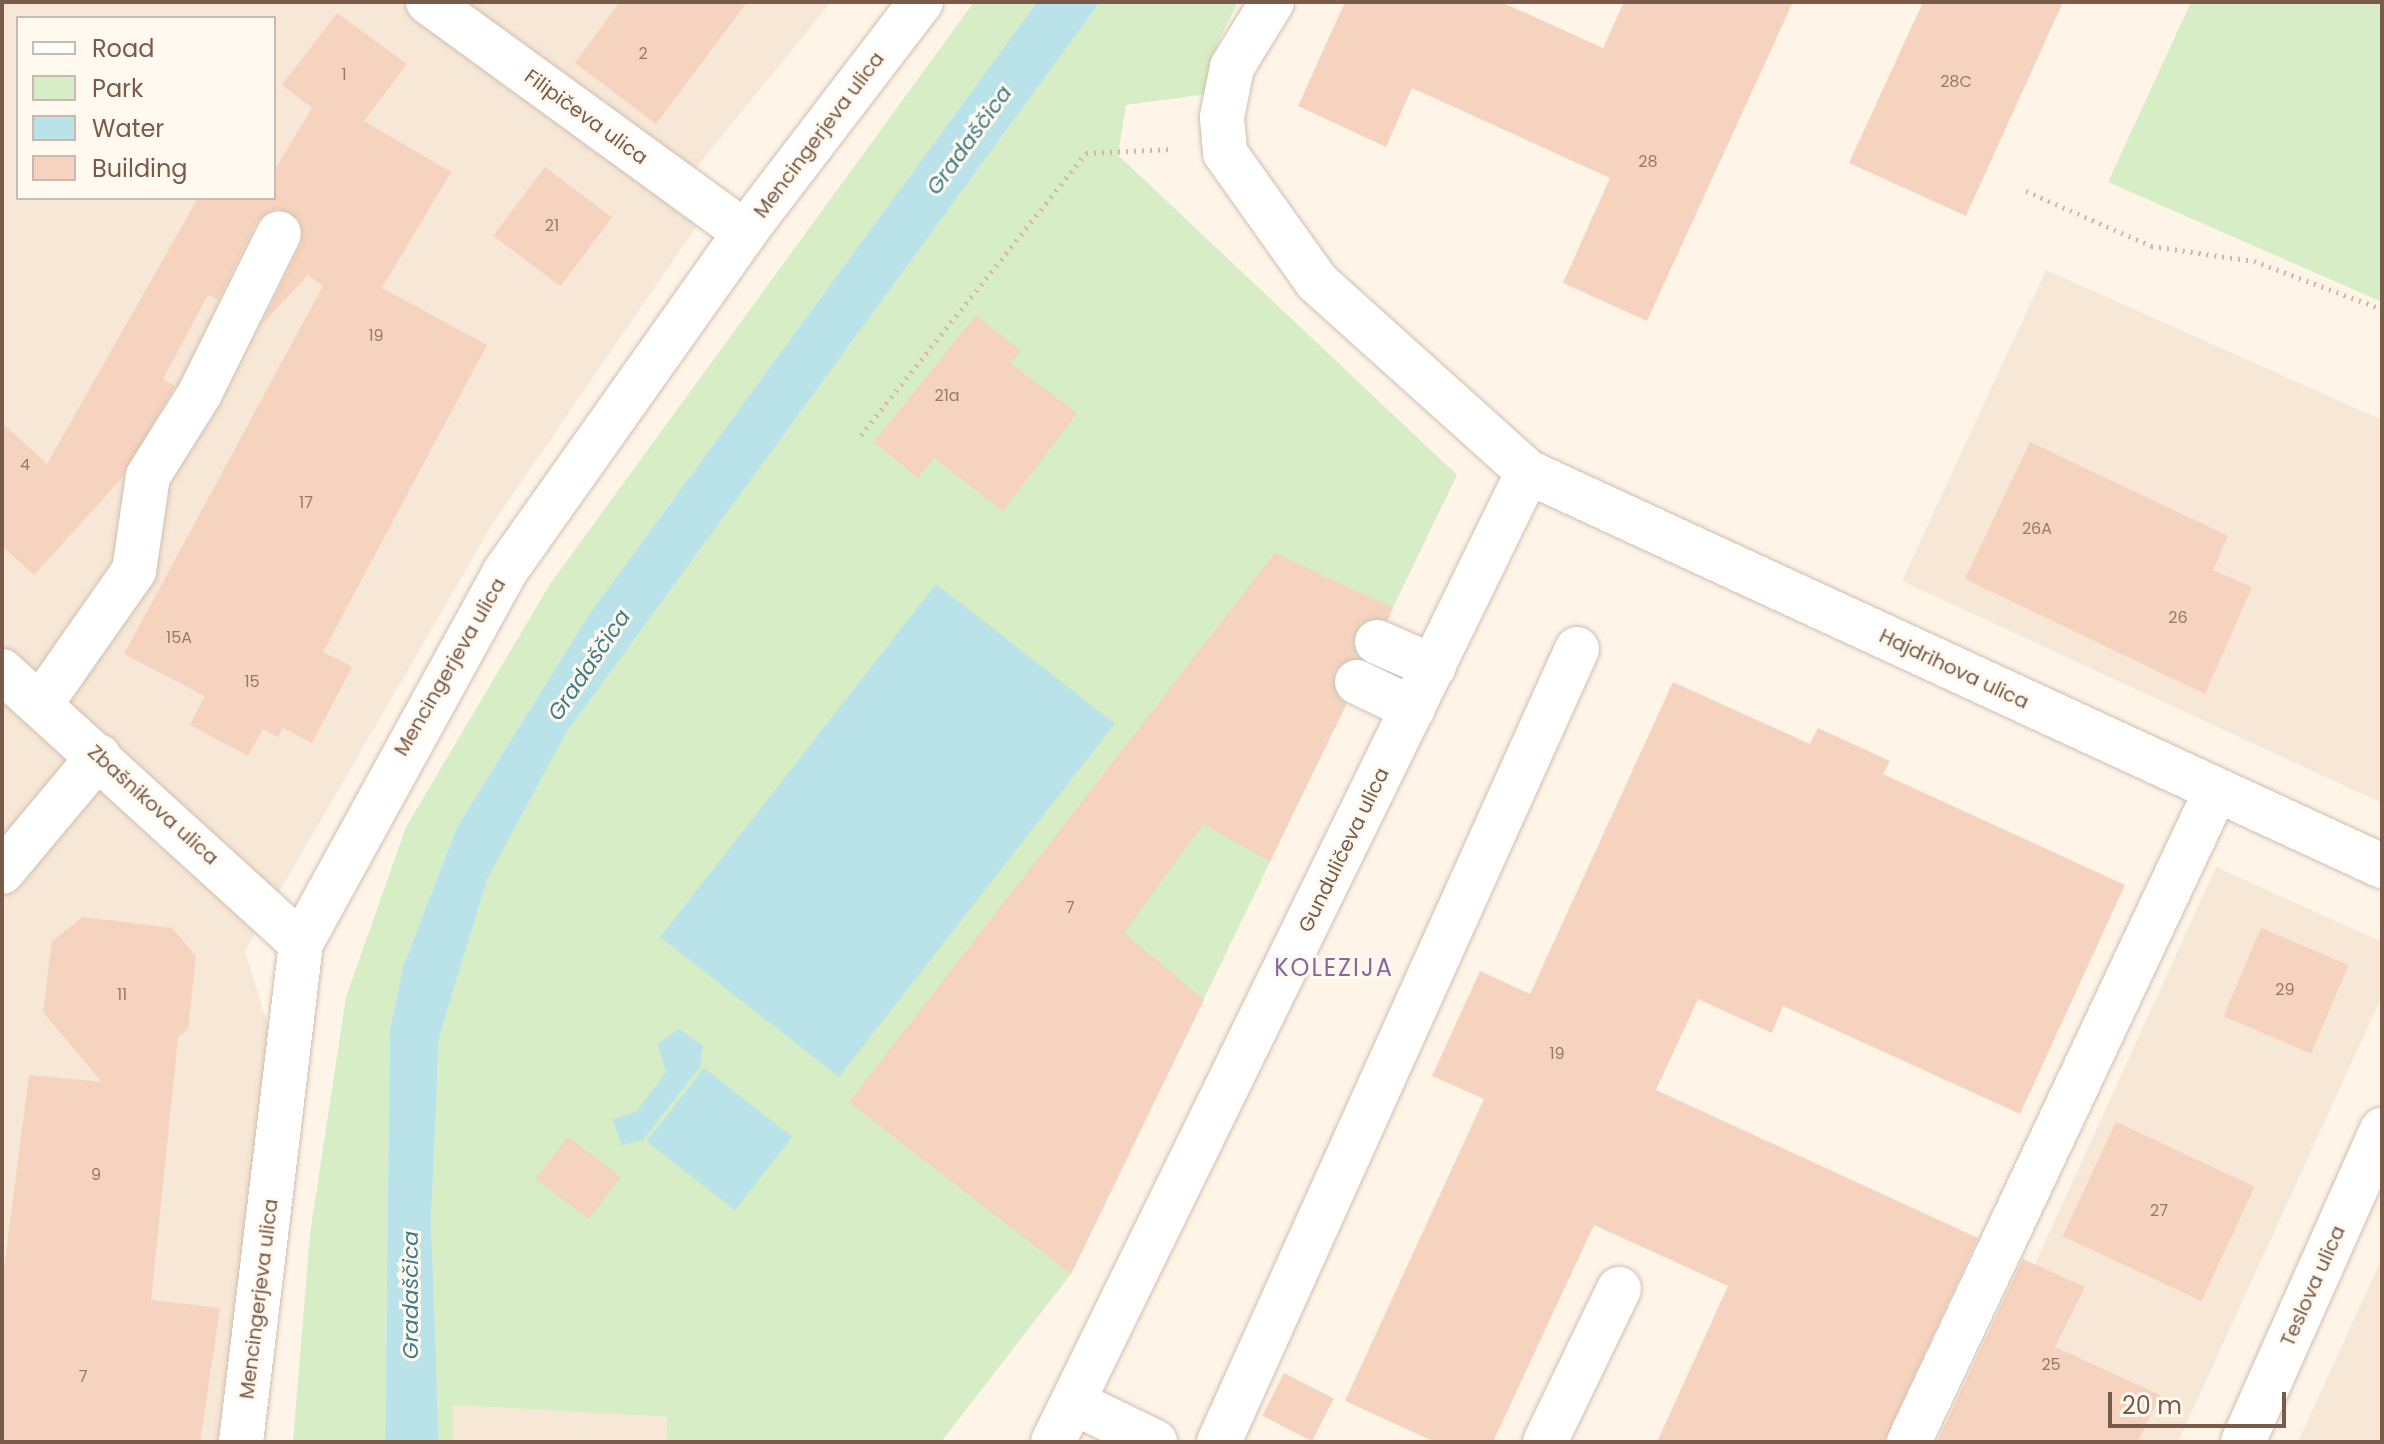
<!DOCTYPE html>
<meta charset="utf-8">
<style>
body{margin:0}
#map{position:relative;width:2384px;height:1444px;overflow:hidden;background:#fef5e8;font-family:Poppins,sans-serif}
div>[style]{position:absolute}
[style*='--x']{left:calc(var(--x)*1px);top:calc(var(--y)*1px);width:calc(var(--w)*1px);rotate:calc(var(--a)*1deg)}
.residential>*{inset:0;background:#f6e7d6}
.green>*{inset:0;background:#d6edc5}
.water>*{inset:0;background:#bae3e9;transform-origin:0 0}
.building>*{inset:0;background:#f5d3be;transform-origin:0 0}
.path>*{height:5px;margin-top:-2.5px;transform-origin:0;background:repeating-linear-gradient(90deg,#dab6a0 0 2px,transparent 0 8px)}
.roads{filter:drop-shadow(0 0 2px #d3beaf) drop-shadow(0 0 2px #d3beaf)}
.minor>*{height:44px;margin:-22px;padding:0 22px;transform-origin:22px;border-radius:22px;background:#fff}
span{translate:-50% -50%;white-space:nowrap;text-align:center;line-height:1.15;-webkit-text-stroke:6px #fff9ef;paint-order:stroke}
.number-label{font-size:16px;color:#997867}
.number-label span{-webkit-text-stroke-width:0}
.street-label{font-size:20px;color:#7a5a4a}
.water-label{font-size:22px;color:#3f7c87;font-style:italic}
.quarter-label{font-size:24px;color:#89669d;letter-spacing:2px}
.frame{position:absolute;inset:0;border:4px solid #7a5a4a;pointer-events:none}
.legend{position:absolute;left:16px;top:16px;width:260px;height:184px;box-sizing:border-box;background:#fff9ef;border:2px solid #cab9ad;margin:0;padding:10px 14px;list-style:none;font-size:24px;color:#7a5a4a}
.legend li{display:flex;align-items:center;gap:16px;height:40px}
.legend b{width:40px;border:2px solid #cab9ad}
.scale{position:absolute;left:2108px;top:1392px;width:178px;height:36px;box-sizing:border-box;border:4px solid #7a5a4a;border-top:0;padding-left:10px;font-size:24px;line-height:28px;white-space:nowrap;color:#7a5a4a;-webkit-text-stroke:6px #fff9ef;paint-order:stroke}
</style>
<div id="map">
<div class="residential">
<i style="clip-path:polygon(evenodd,2px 2px,831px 2px,669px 201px,696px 227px,493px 523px,245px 951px,270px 1032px,218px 1442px,2px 1442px,2px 2px,18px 18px,274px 18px,274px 198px,18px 198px,18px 18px)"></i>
<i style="clip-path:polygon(2046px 270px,2382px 420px,2382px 803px,1902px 581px)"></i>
<i style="clip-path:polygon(2216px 867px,2382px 942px,2382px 996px,2178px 1442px,1954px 1442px)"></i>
<i style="clip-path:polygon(2382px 1258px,2382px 1442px,2298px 1442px)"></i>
<i style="clip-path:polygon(452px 1405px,669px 1417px,666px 1442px,453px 1442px)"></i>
</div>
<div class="green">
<i style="clip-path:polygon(974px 2px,1037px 2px,588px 616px,457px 827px,403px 967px,390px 1030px,385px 1442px,293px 1442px,310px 1234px,346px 997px,406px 827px,550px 584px)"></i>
<i style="clip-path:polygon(1100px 2px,1238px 2px,1217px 44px,1207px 94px,1126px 105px,1118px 155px,1457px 475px,1071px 1274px,941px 1442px,666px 1442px,668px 1417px,453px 1405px,453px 1442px,439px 1442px,431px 1221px,439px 1038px,487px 880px,566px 733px)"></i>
<i style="clip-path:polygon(2191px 2px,2382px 2px,2382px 302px,2108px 182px)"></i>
</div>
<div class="water">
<i style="clip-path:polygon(1037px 2px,1100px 2px,566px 733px,487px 880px,439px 1038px,431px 1221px,439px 1442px,385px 1442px,390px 1030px,403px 967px,457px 827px,588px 616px)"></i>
<i style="left:936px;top:584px;width:227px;height:448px;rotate:38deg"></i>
<i style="clip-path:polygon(679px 1029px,703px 1046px,700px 1067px,643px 1140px,622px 1145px,613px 1120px,637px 1111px,666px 1072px,658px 1044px)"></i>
<i style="left:704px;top:1068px;width:112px;height:93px;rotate:38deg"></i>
</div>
<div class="building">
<i style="clip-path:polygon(620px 2px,747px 2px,656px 124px,575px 63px)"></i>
<i style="clip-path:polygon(1345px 2px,1501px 2px,1603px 48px,1624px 2px,1793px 2px,1647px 321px,1563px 283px,1610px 178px,1412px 88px,1386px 147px,1298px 106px)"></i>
<i style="clip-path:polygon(1923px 2px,2063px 2px,1966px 216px,1849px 163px)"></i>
<i style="clip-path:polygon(337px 13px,407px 64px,364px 121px,451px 172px,382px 288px,487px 345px,323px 652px,352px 667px,312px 743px,283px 728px,278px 737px,263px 729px,248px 756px,190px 725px,205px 696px,124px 654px,323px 286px,308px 275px,262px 324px,301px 244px,299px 219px,277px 208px,257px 221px,218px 300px,208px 295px,163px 379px,175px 386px,122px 478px,34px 575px,2px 546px,2px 423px,47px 464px,198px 198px,274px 198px,274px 171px,312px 108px,282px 85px)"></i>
<i style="left:545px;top:167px;width:84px;height:86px;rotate:37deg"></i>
<i style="clip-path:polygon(976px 315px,1021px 351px,1010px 363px,1077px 413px,1003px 511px,934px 458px,918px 478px,874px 442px)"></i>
<i style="clip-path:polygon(2030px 442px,2228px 536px,2213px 570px,2252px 587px,2205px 694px,1965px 579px)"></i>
<i style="clip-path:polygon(1275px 553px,1393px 608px,1388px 620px,1362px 622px,1352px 644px,1357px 657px,1334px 672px,1336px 695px,1346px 705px,1270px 861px,1203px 824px,1124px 933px,1204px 1000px,1071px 1274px,849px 1102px)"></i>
<i style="clip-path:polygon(1673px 682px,1810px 744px,1818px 728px,1890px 761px,1883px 774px,2125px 885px,2020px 1114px,1783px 1006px,1772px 1033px,1698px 999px,1656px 1090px,1978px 1238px,1884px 1442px,1657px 1442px,1728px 1286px,1594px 1225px,1493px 1442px,1435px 1442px,1345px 1401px,1484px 1099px,1432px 1076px,1480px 971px,1530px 994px)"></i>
<i style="clip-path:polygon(83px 917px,172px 928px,196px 956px,188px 1029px,178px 1037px,151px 1300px,220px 1308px,200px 1442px,2px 1442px,2px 1285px,29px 1075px,102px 1082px,43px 1012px,52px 941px)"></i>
<i style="left:2261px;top:928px;width:95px;height:96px;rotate:23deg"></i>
<i style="left:2116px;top:1122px;width:153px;height:126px;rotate:25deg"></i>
<i style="left:568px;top:1137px;width:66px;height:53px;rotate:37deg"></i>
<i style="clip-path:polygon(2023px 1259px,2085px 1287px,2055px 1347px,2160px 1395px,2138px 1442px,1937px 1442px)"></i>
<i style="left:1284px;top:1373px;width:56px;height:48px;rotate:27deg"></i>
</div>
<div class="path">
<i style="--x:2026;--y:191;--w:137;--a:23.7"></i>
<i style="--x:2151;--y:246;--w:104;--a:8.3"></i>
<i style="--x:2254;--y:261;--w:137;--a:20.6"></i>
<i style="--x:861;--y:435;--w:361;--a:-51.4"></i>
<i style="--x:1086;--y:153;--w:86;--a:-2.7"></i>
</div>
<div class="roads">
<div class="minor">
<i style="--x:428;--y:2;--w:392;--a:36"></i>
<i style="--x:1272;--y:2;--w:76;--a:121.6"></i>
<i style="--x:1232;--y:67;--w:51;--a:101.3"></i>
<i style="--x:1222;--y:117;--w:36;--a:85"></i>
<i style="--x:1225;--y:153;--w:158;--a:54.5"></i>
<i style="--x:1317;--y:282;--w:284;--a:42"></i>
<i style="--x:1528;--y:472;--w:941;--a:24.77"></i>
<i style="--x:1377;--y:642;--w:62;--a:23.7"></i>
<i style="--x:2;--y:671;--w:404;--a:42.3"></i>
<i style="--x:1357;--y:682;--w:62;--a:25.7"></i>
<i style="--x:40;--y:705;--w:164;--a:-55"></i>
<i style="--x:134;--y:571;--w:96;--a:-81.6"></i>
<i style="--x:148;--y:476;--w:98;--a:-57.9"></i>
<i style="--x:200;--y:393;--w:178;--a:-63.7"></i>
<i style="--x:2;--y:872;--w:151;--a:-50.1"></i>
<i style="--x:1077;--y:1404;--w:87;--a:26"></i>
<i style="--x:241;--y:1442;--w:503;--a:-83.14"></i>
<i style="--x:301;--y:943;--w:422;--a:-61.2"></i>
<i style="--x:504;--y:573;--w:418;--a:-54.7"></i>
<i style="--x:745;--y:232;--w:290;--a:-52.6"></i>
<i style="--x:1053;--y:1442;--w:1080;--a:-63.91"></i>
<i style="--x:1219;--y:1442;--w:870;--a:-65.7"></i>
<i style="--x:1545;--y:1442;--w:170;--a:-64.2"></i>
<i style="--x:1909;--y:1442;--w:718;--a:-64.76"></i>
<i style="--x:2243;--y:1442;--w:342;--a:-66"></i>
</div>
</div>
<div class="number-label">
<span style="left:643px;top:54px">2</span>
<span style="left:344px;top:75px">1</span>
<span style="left:1956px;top:82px">28C</span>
<span style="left:1648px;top:162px">28</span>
<span style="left:552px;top:226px">21</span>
<span style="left:376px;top:336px">19</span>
<span style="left:947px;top:396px">21a</span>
<span style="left:25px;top:465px">4</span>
<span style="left:306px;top:503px">17</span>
<span style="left:2037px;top:529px">26A</span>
<span style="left:2178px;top:618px">26</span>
<span style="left:179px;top:638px">15A</span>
<span style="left:252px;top:682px">15</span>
<span style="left:1070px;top:908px">7</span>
<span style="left:2285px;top:990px">29</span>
<span style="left:122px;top:995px">11</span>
<span style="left:1557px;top:1054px">19</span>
<span style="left:96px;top:1175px">9</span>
<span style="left:2159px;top:1211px">27</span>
<span style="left:2051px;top:1365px">25</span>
<span style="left:83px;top:1377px">7</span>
</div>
<div class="street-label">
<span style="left:586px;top:117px;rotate:36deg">Filipičeva ulica</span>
<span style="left:819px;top:135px;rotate:-53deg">Mencingerjeva ulica</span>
<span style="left:450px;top:667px;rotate:-60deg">Mencingerjeva ulica</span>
<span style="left:1954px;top:669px;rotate:25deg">Hajdrihova ulica</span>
<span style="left:153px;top:805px;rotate:42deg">Zbašnikova ulica</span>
<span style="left:1344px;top:850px;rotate:-64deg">Gunduličeva ulica</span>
<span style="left:2313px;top:1286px;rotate:-66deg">Teslova ulica</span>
<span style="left:259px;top:1299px;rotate:-83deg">Mencingerjeva ulica</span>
</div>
<div class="water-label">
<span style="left:969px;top:140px;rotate:-54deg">Gradaščica</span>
<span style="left:589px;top:665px;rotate:-56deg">Gradaščica</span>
<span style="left:411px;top:1295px;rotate:-90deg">Gradaščica</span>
</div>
<div class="quarter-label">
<span style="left:1334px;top:968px">KOLEZIJA</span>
</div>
<div class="frame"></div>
<ul class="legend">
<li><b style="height:10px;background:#fff"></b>Road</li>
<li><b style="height:22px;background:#d6edc5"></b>Park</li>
<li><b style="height:22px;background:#bae3e9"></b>Water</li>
<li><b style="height:22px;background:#f5d3be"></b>Building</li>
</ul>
<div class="scale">20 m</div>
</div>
